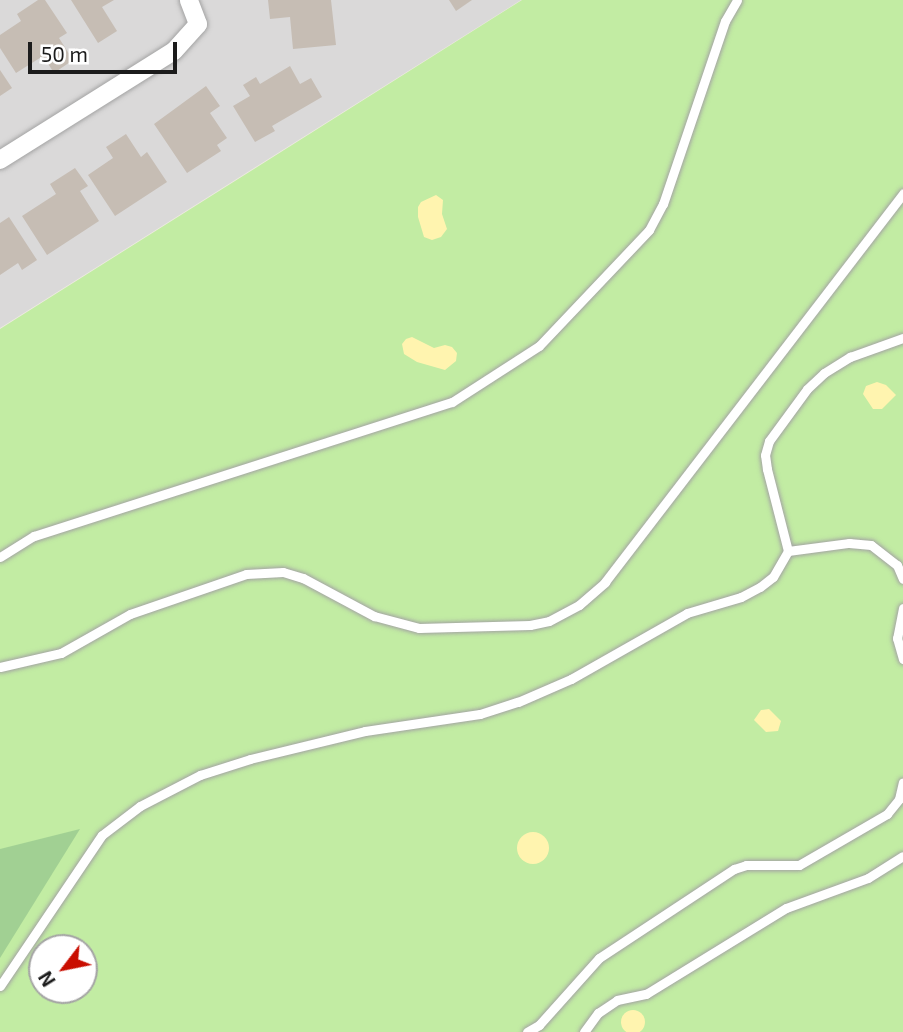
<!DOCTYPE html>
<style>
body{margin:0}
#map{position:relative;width:903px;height:1032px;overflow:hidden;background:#eeebe1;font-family:"Exo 2",sans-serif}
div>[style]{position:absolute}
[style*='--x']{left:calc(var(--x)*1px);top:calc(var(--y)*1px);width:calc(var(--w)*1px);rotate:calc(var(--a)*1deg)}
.residential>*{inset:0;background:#dad9d9}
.grass>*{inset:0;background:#c2eca3}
.forest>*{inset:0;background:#a1d093}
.sand>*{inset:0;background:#fff4af}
.round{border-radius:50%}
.building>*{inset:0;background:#c6bdb4}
.roads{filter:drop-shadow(0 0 2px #a3a3a3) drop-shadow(0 0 2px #a3a3a3)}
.service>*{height:9px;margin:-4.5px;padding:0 4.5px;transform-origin:4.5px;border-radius:4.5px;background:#fff}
.minor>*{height:18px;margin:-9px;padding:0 9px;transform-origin:9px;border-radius:9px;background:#fff}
span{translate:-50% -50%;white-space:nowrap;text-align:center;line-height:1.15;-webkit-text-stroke:6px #fff;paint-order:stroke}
.north{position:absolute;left:28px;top:934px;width:70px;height:70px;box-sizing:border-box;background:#fff;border:2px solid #a4a4a4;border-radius:50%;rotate:238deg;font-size:19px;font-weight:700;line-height:28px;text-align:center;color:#1c1c1c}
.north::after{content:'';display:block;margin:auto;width:24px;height:32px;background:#c90e00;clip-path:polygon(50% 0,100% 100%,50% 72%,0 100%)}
.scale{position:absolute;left:28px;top:42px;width:149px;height:32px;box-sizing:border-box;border:4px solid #1c1c1c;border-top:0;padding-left:9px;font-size:21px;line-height:24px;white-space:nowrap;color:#1c1c1c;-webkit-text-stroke:5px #fff;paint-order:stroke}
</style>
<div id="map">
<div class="residential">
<i style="clip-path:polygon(0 0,521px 0,0 328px)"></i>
</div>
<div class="grass">
<i style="clip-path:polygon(evenodd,522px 0,903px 0,903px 1032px,0 1032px,0 329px,522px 0,42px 948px,84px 948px,84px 990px,42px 990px,42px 948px)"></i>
</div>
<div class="forest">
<i style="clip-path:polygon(80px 829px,0 958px,0 849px)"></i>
</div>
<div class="sand">
<i style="clip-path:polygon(436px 195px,443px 200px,442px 214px,447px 229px,441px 237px,432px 240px,424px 237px,418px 217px,418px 207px,421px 202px)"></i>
<i style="clip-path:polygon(412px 337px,434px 348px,445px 345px,452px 347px,457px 353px,456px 361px,445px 370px,417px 362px,404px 354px,402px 344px,406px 339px)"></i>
<i style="clip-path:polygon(877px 382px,886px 385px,896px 395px,882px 409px,873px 409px,863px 394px,866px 386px)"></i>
<i style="clip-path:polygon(769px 709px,781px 721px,778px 731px,766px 732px,754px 720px,761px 710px)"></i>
<i class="round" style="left:517px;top:832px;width:32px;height:32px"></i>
<i class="round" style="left:621px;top:1010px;width:24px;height:24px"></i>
</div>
<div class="building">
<i style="clip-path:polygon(38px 0,45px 0,67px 33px,59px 38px,73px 60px,54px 73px,43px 56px,16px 73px,0 48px,0 35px,21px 21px,17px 14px)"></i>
<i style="clip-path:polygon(71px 0,114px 0,102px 7px,117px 31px,98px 43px)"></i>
<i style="clip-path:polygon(268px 0,331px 0,336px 45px,293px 49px,290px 17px,270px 19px)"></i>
<i style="clip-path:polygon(449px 0,472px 0,456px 11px)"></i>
<i style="clip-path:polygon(290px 66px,300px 84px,311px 78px,322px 97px,272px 126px,275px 131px,255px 142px,233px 106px,250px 96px,243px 85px,256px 77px,260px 84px)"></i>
<i style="clip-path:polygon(0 70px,12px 88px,0 96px)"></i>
<i style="clip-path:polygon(206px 86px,220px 106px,210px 113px,227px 138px,217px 145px,221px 151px,187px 173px,154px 124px)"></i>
<i style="clip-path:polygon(126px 134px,141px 157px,147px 152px,167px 182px,115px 216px,88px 175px,113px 158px,106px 147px)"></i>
<i style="clip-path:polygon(75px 168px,88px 186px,80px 191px,99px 221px,47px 255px,22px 216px,56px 194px,50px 184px)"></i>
<i style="clip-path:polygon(9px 217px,37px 260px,22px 270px,18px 263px,0 275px,0 223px)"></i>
</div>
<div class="roads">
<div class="service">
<i style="--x:788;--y:551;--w:85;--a:-104.4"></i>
<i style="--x:767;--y:469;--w:14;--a:-98"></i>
<i style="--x:765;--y:455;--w:15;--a:-74"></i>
<i style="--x:769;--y:441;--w:64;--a:-53.8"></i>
<i style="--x:807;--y:389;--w:23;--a:-43"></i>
<i style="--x:824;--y:373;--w:31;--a:-32"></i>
<i style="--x:850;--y:357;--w:56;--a:-19.7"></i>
<i style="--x:0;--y:557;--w:40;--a:-32"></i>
<i style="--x:34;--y:536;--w:439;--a:-17.8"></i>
<i style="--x:452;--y:402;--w:103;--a:-32.8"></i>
<i style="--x:539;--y:346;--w:160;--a:-46.5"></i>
<i style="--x:649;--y:230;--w:30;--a:-62"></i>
<i style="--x:663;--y:204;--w:193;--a:-71.3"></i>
<i style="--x:725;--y:21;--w:24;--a:-60"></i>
<i style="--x:903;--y:608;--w:31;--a:101"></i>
<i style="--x:897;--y:638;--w:22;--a:74"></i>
<i style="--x:0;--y:667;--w:63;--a:-12.9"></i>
<i style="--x:61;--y:653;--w:79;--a:-29.5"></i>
<i style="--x:130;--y:614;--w:123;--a:-19"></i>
<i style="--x:246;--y:574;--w:37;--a:-3"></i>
<i style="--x:283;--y:572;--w:21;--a:17"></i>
<i style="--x:303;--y:578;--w:81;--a:28.2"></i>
<i style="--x:374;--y:616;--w:47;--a:14.9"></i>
<i style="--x:419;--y:628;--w:111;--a:-1.5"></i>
<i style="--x:530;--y:625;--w:19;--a:-12"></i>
<i style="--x:549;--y:621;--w:34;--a:-28"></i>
<i style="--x:579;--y:605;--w:35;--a:-41"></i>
<i style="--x:605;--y:582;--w:490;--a:-52.5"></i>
<i style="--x:0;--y:986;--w:182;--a:-56"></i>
<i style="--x:102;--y:835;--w:48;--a:-37.3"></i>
<i style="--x:140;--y:806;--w:68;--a:-27.3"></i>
<i style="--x:200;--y:775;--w:52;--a:-17.7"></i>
<i style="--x:250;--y:759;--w:118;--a:-13.7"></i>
<i style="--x:365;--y:731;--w:116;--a:-8.4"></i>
<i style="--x:480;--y:714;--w:40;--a:-18"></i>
<i style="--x:518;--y:702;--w:58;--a:-23.5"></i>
<i style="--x:571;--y:679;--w:133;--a:-29.6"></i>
<i style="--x:687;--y:613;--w:56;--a:-16.5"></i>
<i style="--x:741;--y:597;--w:21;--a:-28"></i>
<i style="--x:760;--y:587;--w:16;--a:-38"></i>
<i style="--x:773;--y:577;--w:30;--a:-60"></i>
<i style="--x:788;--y:551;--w:62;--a:-7.5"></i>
<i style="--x:849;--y:543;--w:22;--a:5"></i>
<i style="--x:871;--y:545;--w:33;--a:38"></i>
<i style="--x:897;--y:565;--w:15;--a:67"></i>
<i style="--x:527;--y:1032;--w:14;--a:-30"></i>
<i style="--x:539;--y:1025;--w:90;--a:-48.2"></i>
<i style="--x:599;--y:958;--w:162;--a:-33.4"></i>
<i style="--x:734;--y:869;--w:13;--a:-18"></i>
<i style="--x:746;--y:865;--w:53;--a:0"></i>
<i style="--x:799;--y:865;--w:102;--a:-30.1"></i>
<i style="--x:887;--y:814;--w:19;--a:-51"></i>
<i style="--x:899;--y:799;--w:17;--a:-77"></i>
<i style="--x:584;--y:1032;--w:24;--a:-54"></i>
<i style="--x:598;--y:1013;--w:23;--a:-34"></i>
<i style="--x:617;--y:1000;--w:30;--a:-12"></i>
<i style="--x:646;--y:994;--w:164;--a:-31.6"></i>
<i style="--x:786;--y:908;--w:87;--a:-20.1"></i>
<i style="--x:868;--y:878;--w:41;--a:-32.2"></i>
</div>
<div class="minor">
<i style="--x:0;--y:160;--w:205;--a:-32.1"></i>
<i style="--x:174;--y:51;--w:36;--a:-48"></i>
<i style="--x:198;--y:24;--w:26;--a:-111"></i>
</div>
</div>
<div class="north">N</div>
<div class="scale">50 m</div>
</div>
